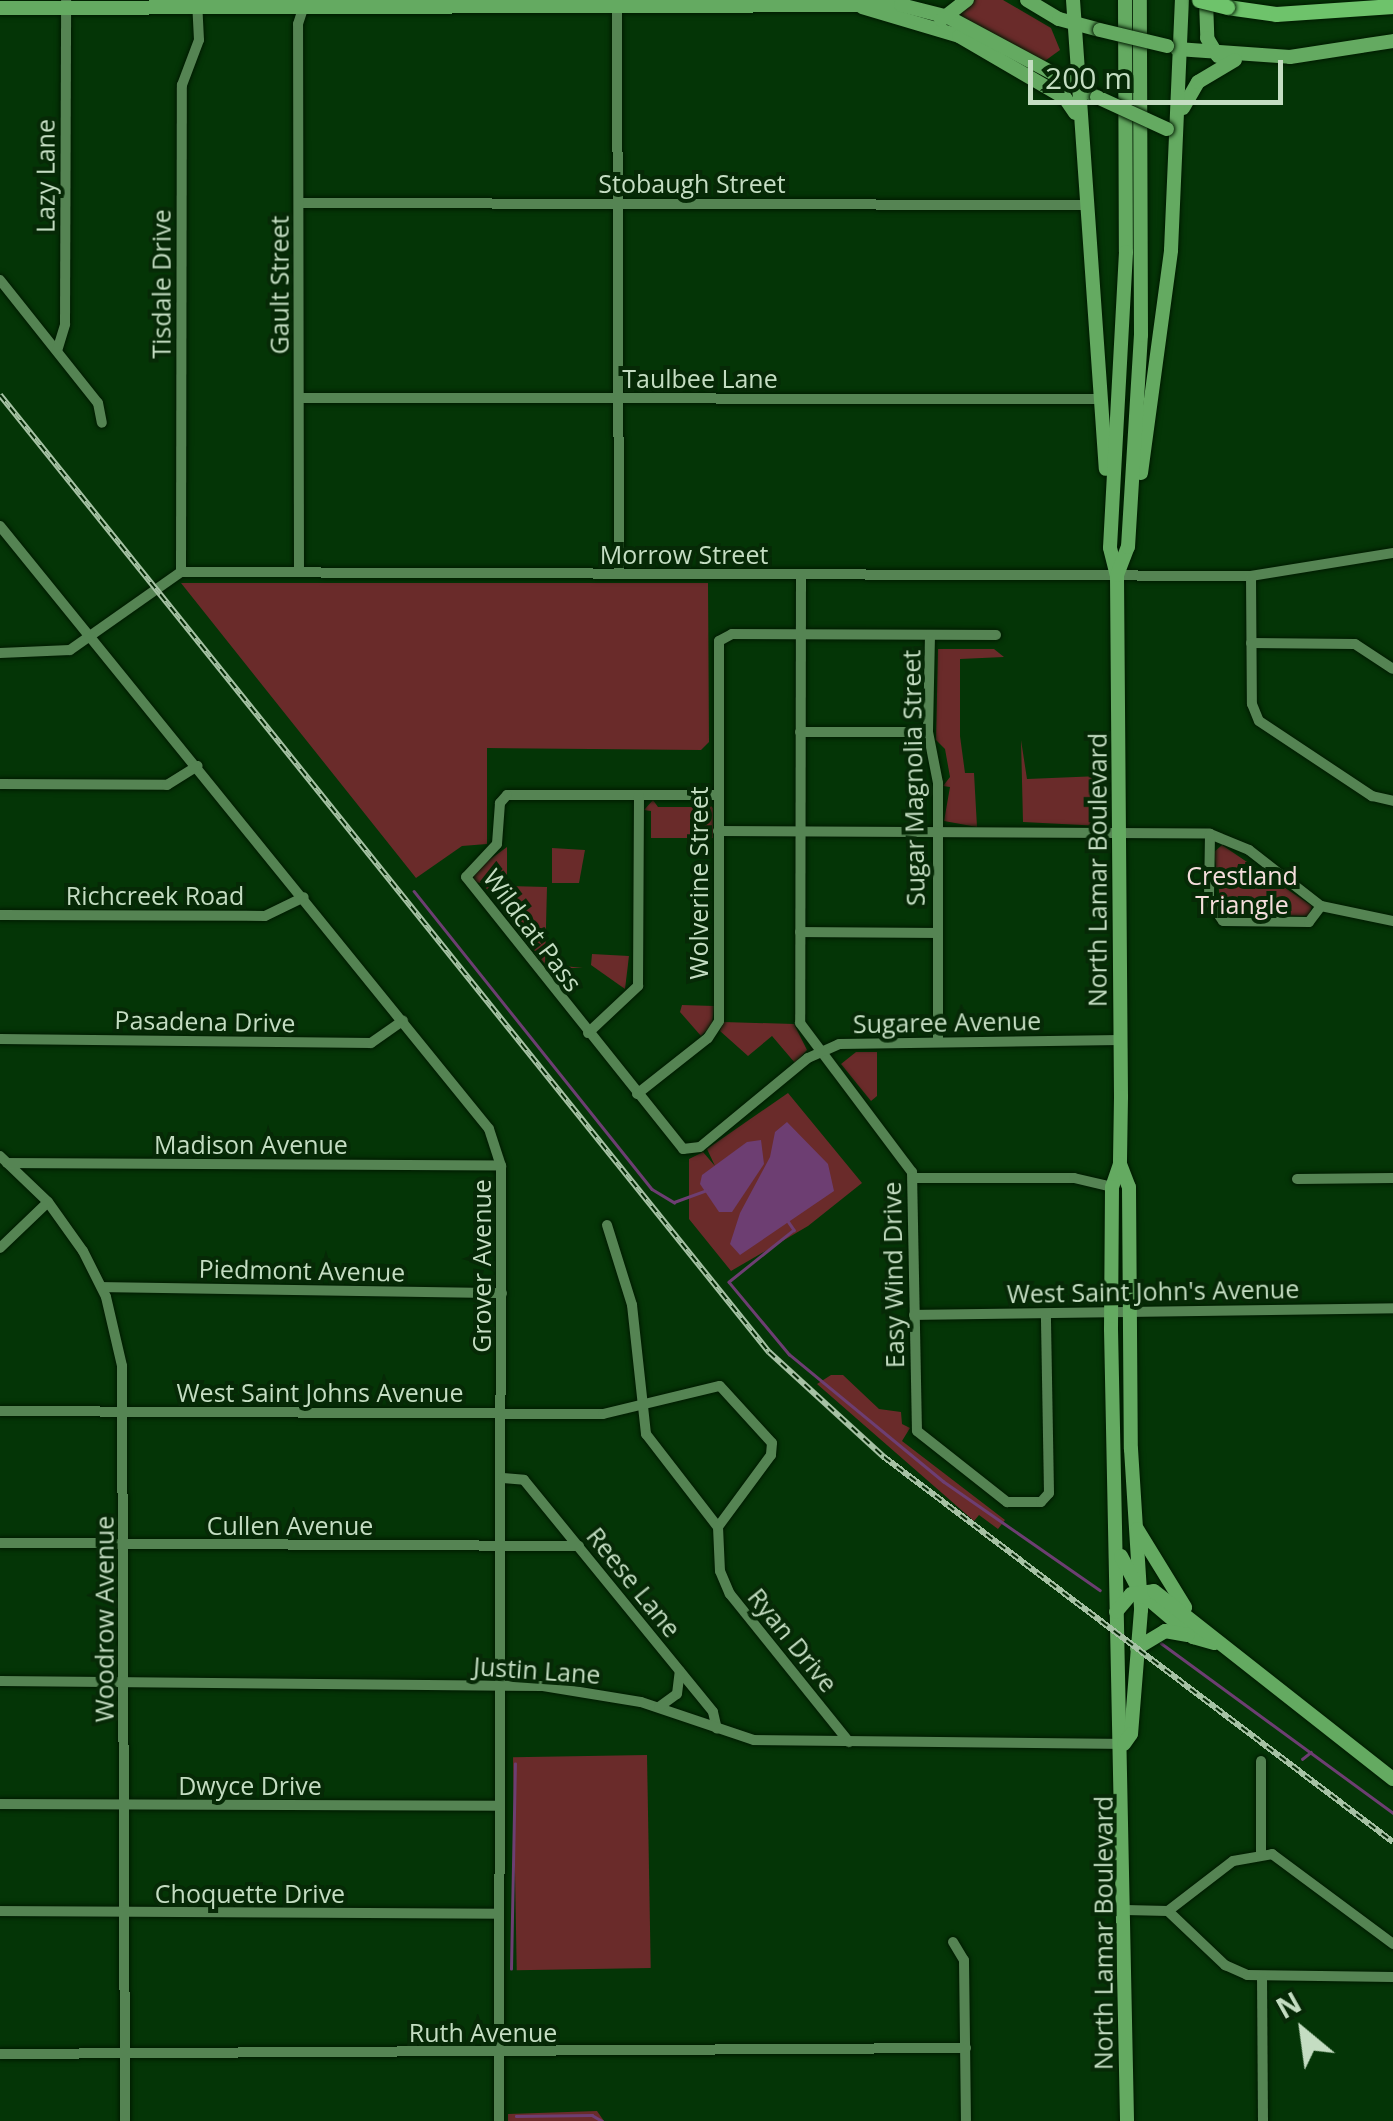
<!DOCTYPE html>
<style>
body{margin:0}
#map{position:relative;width:1393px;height:2121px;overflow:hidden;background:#043506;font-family:"Open Sans",sans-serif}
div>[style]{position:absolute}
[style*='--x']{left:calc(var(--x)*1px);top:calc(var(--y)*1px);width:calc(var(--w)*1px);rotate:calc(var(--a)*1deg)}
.green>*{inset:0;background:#6a2b2a;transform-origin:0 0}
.water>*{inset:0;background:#6d3e72}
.stream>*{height:2.5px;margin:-1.25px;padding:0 1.25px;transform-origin:1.25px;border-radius:1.25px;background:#6d3e72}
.roads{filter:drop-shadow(0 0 2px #001a00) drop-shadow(0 0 2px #001a00)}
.minor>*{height:10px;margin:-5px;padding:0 5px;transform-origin:5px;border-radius:5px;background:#558453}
.major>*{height:14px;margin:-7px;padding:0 7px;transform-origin:7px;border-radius:7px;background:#64aa61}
.highway>*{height:15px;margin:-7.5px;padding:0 7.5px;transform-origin:7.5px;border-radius:7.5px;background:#6ec36b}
.rail>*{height:6px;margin-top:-3px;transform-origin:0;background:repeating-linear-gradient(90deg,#062906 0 8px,#a6c2a4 0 16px);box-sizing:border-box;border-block:2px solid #a6c2a4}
.bridges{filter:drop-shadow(0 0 2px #001a00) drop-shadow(0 0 2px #001a00)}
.major-bridge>*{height:14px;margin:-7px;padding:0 7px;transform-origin:7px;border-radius:7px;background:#64aa61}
.highway-bridge>*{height:15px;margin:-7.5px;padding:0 7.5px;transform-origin:7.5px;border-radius:7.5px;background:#6ec36b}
span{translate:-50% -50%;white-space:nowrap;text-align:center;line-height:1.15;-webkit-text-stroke:8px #062906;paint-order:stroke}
.street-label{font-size:25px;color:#c4ddc2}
.park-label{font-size:25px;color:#f5dedc}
.north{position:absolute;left:1253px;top:1981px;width:100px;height:100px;-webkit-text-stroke:8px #062906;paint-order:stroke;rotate:331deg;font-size:28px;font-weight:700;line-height:40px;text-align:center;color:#c4ddc2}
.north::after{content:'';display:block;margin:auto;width:35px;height:45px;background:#c4ddc2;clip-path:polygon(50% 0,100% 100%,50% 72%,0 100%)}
.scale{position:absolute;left:1028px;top:60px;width:255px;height:45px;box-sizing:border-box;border:5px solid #c4ddc2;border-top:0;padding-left:12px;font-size:30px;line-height:35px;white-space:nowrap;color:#c4ddc2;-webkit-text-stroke:8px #062906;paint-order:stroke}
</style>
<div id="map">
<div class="green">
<i style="clip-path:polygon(972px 0,1003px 0,1051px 28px,1060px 50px,1042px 63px,1012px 47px,958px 14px)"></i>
<i style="clip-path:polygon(181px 583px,708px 583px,709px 742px,701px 750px,487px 748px,487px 844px,462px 846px,416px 878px)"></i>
<i style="clip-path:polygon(938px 649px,994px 649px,1004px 657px,960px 659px,960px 736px,965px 773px,974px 773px,977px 827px,944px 821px,950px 787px,943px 786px,950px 777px,945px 749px,936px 740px)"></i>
<i style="clip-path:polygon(1021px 740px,1027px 779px,1100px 776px,1101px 826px,1023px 822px)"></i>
<i style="clip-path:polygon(653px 800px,658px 807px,703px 807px,706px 801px,713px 808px,713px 838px,651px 838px,651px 811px,644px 810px)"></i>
<i style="clip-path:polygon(1222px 845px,1312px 906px,1309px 916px,1222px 914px,1214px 852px)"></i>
<i style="clip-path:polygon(507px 847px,507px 886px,547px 887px,545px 964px,583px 968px,571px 968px,561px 985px,482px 883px,473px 882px,474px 871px)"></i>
<i style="clip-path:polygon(552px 848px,585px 850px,579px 883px,552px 883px)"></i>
<i style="clip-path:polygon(592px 954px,629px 956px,625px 989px,591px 965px)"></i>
<i style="clip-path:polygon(682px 1005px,714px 1006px,712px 1025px,701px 1036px,680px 1012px)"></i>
<i style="clip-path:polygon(723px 1022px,794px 1024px,807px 1050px,795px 1063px,772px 1036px,748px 1056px,720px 1031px)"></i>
<i style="clip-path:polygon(856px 1052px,877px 1052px,877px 1096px,871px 1101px,841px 1064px)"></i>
<i style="clip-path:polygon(788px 1093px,862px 1183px,808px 1226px,731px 1271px,689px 1219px,689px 1159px,703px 1152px,715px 1166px,707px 1149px)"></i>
<i style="clip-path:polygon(831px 1375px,843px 1375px,879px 1409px,901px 1412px,902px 1424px,910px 1428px,902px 1441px,1005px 1520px,998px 1529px,979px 1515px,974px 1521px,817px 1384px)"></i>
<i style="left:647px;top:1755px;width:213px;height:134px;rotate:89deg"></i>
<i style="clip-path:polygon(597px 2111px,604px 2121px,508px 2121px,508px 2114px)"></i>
</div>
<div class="water">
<i style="clip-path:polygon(787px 1122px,828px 1164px,834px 1191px,740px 1255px,730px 1244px,740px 1213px,770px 1157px,775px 1132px)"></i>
<i style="clip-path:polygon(761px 1140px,764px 1164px,732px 1212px,719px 1212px,700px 1184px,702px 1175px,747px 1142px)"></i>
</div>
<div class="stream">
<i style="--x:414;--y:891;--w:381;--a:51.4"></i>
<i style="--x:652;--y:1189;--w:26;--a:31"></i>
<i style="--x:674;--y:1202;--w:35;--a:-20"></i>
<i style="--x:788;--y:1221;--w:11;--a:56"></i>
<i style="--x:794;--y:1230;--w:83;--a:141.3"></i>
<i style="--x:729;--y:1282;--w:94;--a:50.2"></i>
<i style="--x:789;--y:1354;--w:200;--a:39.5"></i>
<i style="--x:943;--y:1481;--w:191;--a:34.8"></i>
<i style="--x:1161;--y:1643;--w:288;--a:36.2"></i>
<i style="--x:1302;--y:1759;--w:11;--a:-38"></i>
<i style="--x:511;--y:1969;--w:205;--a:-88.9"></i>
<i style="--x:516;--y:2116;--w:76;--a:-0.8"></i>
<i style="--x:592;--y:2115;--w:12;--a:31"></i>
</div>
<div class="roads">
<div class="minor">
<i style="--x:617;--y:5;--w:568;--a:89.8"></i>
<i style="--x:299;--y:203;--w:786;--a:0.15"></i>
<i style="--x:0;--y:280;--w:157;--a:51.5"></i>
<i style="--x:98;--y:403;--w:20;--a:79"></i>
<i style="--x:57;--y:351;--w:28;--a:-73"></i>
<i style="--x:65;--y:324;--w:324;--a:-89.8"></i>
<i style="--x:299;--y:398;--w:802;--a:0.07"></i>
<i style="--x:0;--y:526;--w:776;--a:50.96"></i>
<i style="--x:489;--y:1129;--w:39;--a:72"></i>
<i style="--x:501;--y:1166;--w:955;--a:90.12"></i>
<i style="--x:181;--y:572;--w:487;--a:-89.9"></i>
<i style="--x:182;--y:85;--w:48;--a:-69.3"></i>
<i style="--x:199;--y:40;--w:40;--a:-92.9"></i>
<i style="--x:299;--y:572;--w:548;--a:-90.1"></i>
<i style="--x:298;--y:24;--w:25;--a:-72"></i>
<i style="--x:801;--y:574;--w:449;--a:90.1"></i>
<i style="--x:800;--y:1023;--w:186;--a:53.1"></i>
<i style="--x:912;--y:1172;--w:259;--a:88.9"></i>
<i style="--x:917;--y:1431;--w:115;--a:38.3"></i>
<i style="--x:1007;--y:1502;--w:34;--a:0"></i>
<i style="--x:1041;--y:1502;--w:12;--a:-48"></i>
<i style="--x:1049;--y:1493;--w:179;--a:-91"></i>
<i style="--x:1251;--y:576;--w:128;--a:89.6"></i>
<i style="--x:1252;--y:704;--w:18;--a:68"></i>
<i style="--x:1259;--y:721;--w:136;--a:33.6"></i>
<i style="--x:1372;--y:796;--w:22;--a:13"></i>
<i style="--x:930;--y:635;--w:97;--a:91.2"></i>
<i style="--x:928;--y:732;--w:52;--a:78.9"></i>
<i style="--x:938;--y:783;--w:257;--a:90"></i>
<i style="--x:1251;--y:643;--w:104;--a:0.6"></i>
<i style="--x:1355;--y:644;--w:45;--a:33.3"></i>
<i style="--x:0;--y:653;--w:70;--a:-2.5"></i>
<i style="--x:70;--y:650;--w:136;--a:-35.1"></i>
<i style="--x:181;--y:572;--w:1070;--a:0.21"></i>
<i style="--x:1251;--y:576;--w:144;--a:-9.2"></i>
<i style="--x:800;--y:732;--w:128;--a:0"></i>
<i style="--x:0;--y:784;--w:167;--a:0.3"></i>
<i style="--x:167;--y:785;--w:36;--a:-32"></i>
<i style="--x:718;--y:795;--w:211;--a:180"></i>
<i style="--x:507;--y:795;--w:11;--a:131"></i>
<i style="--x:500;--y:803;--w:41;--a:94.2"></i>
<i style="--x:497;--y:844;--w:45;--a:133.2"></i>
<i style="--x:466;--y:877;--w:348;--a:51.4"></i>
<i style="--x:683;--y:1149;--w:17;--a:-7"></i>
<i style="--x:700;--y:1147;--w:140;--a:-39.5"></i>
<i style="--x:808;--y:1058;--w:34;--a:-24"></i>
<i style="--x:839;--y:1044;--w:281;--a:-0.8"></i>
<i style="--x:718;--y:831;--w:492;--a:0.3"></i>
<i style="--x:1210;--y:834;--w:42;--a:22.3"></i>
<i style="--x:1249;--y:850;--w:91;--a:37.9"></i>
<i style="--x:1210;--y:834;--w:67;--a:90.9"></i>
<i style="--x:1209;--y:901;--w:24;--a:55"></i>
<i style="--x:1223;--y:921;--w:86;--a:0.7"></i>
<i style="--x:1309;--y:922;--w:20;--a:-53"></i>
<i style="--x:1321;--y:906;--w:74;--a:11.8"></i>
<i style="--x:0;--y:915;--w:265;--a:0.2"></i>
<i style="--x:265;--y:916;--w:43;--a:-26"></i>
<i style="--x:800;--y:932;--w:136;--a:0.4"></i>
<i style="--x:588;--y:1033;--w:69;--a:-43.2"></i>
<i style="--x:638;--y:986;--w:191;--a:-89.7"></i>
<i style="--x:0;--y:1039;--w:371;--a:0.6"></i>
<i style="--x:371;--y:1043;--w:39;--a:-35"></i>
<i style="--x:637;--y:1094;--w:90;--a:-38.3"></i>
<i style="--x:708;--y:1038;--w:20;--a:-57"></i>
<i style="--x:719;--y:1021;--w:380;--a:-90"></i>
<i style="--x:719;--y:641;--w:15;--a:-28"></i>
<i style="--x:732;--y:634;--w:264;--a:0.2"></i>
<i style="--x:0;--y:1156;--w:66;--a:43.8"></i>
<i style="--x:48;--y:1202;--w:60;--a:54.5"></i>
<i style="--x:83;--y:1251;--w:51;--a:63.4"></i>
<i style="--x:106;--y:1297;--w:71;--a:76.9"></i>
<i style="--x:122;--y:1366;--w:755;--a:89.77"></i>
<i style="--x:7;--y:1163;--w:494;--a:0.3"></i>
<i style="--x:913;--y:1178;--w:161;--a:0"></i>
<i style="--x:1074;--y:1178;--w:39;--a:13"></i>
<i style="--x:1297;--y:1179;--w:96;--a:-0.6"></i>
<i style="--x:607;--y:1225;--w:84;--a:72.6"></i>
<i style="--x:632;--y:1305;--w:130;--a:83.8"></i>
<i style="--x:646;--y:1434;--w:118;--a:52.3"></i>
<i style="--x:718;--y:1527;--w:44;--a:87.4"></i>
<i style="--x:720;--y:1571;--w:25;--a:67"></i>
<i style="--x:730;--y:1594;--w:190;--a:51.2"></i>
<i style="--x:0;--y:1248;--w:66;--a:-43.8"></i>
<i style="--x:102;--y:1287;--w:400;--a:0.9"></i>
<i style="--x:914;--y:1315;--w:479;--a:-0.8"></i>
<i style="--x:0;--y:1411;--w:603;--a:0.29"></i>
<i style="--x:603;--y:1414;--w:120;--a:-13.5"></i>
<i style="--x:720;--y:1386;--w:77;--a:47.6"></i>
<i style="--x:772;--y:1443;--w:12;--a:95"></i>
<i style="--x:771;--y:1455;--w:89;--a:126.4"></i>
<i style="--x:503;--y:1478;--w:21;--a:5"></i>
<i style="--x:524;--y:1480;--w:299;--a:50.8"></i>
<i style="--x:713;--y:1712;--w:17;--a:77"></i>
<i style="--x:0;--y:1543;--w:579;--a:0.3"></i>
<i style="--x:0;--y:1681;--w:543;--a:0.53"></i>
<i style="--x:543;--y:1686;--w:99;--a:9.3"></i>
<i style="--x:641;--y:1702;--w:119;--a:18.6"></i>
<i style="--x:754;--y:1740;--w:370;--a:0.6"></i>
<i style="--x:659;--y:1707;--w:22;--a:-36"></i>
<i style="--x:677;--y:1694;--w:23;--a:-83"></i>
<i style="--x:1261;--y:1761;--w:92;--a:90"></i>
<i style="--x:0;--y:1804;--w:499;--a:0.2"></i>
<i style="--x:1125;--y:1910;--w:43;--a:1.3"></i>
<i style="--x:1168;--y:1911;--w:82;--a:-37.6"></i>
<i style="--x:1233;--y:1861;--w:40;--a:-10"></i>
<i style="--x:1272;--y:1854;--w:151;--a:36.6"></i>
<i style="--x:0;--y:1911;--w:499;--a:0.3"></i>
<i style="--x:1168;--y:1911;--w:79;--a:43.5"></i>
<i style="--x:1225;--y:1965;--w:24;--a:24"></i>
<i style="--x:1247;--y:1975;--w:146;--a:0.8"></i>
<i style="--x:953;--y:1942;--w:21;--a:59"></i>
<i style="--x:964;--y:1960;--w:161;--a:89.3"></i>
<i style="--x:1262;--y:1977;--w:144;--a:89.6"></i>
<i style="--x:0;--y:2054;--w:966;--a:-0.36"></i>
</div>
<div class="major">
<i style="--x:1027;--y:0;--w:37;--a:31"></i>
<i style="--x:1059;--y:19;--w:42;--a:15"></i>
<i style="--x:1073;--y:0;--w:470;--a:86"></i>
<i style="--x:1125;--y:0;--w:252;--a:89.8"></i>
<i style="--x:1126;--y:252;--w:296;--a:93.1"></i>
<i style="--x:1110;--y:548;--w:29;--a:76"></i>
<i style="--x:1117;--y:576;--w:521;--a:89.56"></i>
<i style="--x:1121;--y:1097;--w:67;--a:90.9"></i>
<i style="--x:1120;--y:1164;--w:24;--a:109"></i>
<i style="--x:1112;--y:1187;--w:142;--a:90.4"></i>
<i style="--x:1111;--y:1329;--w:792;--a:88.84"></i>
<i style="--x:1206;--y:0;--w:38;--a:88"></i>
<i style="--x:1207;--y:38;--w:21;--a:59"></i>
<i style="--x:862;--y:7;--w:101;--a:16.6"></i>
<i style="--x:959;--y:36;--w:123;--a:30.3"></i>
<i style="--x:1065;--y:98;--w:18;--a:56"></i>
<i style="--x:0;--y:8;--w:901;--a:-0.19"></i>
<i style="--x:901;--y:5;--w:49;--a:14.3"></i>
<i style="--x:948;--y:17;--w:169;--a:28.2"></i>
<i style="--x:941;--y:20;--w:33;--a:-38"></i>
<i style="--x:1177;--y:49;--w:113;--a:4"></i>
<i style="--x:1290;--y:57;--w:104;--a:-8.8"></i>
<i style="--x:1183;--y:108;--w:30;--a:-60"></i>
<i style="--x:1198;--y:82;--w:43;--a:-30.7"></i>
<i style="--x:1141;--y:473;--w:225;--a:-82.3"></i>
<i style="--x:1171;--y:250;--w:250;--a:-87.5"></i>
<i style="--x:1117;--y:575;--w:30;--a:-69"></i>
<i style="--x:1128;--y:547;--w:212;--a:-86.5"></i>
<i style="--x:1141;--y:335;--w:335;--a:-90.2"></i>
<i style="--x:1120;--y:1164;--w:25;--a:69"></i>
<i style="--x:1129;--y:1187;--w:262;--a:89.6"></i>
<i style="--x:1131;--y:1449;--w:161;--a:86.4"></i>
<i style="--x:1141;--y:1610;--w:124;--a:94.6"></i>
<i style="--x:1131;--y:1734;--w:12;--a:125"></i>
<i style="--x:1137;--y:1529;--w:92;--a:58.4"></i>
<i style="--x:1121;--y:1556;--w:41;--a:62.2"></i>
<i style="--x:1140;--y:1592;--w:70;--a:40.3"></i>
<i style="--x:1193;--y:1637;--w:22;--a:16"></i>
<i style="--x:1116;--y:1612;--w:23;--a:-50"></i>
<i style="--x:1131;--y:1594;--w:23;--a:-7"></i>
<i style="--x:1154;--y:1591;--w:304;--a:38.2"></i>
<i style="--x:1137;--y:1648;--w:33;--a:-31"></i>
<i style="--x:1165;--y:1631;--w:23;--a:10"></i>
</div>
<div class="highway">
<i style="--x:1227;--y:7;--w:49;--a:8.1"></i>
<i style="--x:1276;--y:14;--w:117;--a:-3.9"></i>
</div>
</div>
<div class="rail">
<i style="--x:0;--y:395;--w:1228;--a:51.22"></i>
<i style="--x:769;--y:1352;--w:156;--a:42.4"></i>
<i style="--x:884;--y:1457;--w:638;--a:37.1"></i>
</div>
<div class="bridges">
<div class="major-bridge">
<i style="--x:1100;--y:30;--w:69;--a:13.4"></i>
<i style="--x:1097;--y:97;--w:77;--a:24.6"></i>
</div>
<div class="highway-bridge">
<i style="--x:1199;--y:0;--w:29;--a:14"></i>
</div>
</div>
<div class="street-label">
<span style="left:45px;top:176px;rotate:-90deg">Lazy Lane</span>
<span style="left:692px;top:183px">Stobaugh Street</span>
<span style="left:161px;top:284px;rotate:-90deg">Tisdale Drive</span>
<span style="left:279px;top:285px;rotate:-90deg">Gault Street</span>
<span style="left:700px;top:378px">Taulbee Lane</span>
<span style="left:684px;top:554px">Morrow Street</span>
<span style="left:913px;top:778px;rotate:-91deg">Sugar Magnolia Street</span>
<span style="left:1097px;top:870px;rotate:-90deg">North Lamar Boulevard</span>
<span style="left:698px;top:883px;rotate:-90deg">Wolverine Street</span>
<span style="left:155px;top:895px">Richcreek Road</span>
<span style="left:533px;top:930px;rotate:53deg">Wildcat Pass</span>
<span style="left:205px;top:1021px;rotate:1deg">Pasadena Drive</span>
<span style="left:947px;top:1022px;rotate:-1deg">Sugaree Avenue</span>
<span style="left:251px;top:1144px">Madison Avenue</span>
<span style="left:481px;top:1266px;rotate:-90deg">Grover Avenue</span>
<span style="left:302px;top:1270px;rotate:1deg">Piedmont Avenue</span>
<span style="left:893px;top:1275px;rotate:-91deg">Easy Wind Drive</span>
<span style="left:1153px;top:1291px;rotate:-1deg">West Saint John's Avenue</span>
<span style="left:320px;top:1392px">West Saint Johns Avenue</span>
<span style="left:290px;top:1525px">Cullen Avenue</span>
<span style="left:634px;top:1582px;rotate:51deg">Reese Lane</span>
<span style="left:104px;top:1619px;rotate:-90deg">Woodrow Avenue</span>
<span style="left:793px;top:1640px;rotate:51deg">Ryan Drive</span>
<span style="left:537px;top:1670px;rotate:4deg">Justin Lane</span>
<span style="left:250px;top:1785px">Dwyce Drive</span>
<span style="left:250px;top:1893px">Choquette Drive</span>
<span style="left:1103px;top:1933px;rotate:-90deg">North Lamar Boulevard</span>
<span style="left:483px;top:2032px">Ruth Avenue</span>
</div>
<div class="park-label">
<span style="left:1242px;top:890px">Crestland<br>Triangle</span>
</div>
<div class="north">N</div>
<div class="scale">200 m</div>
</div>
